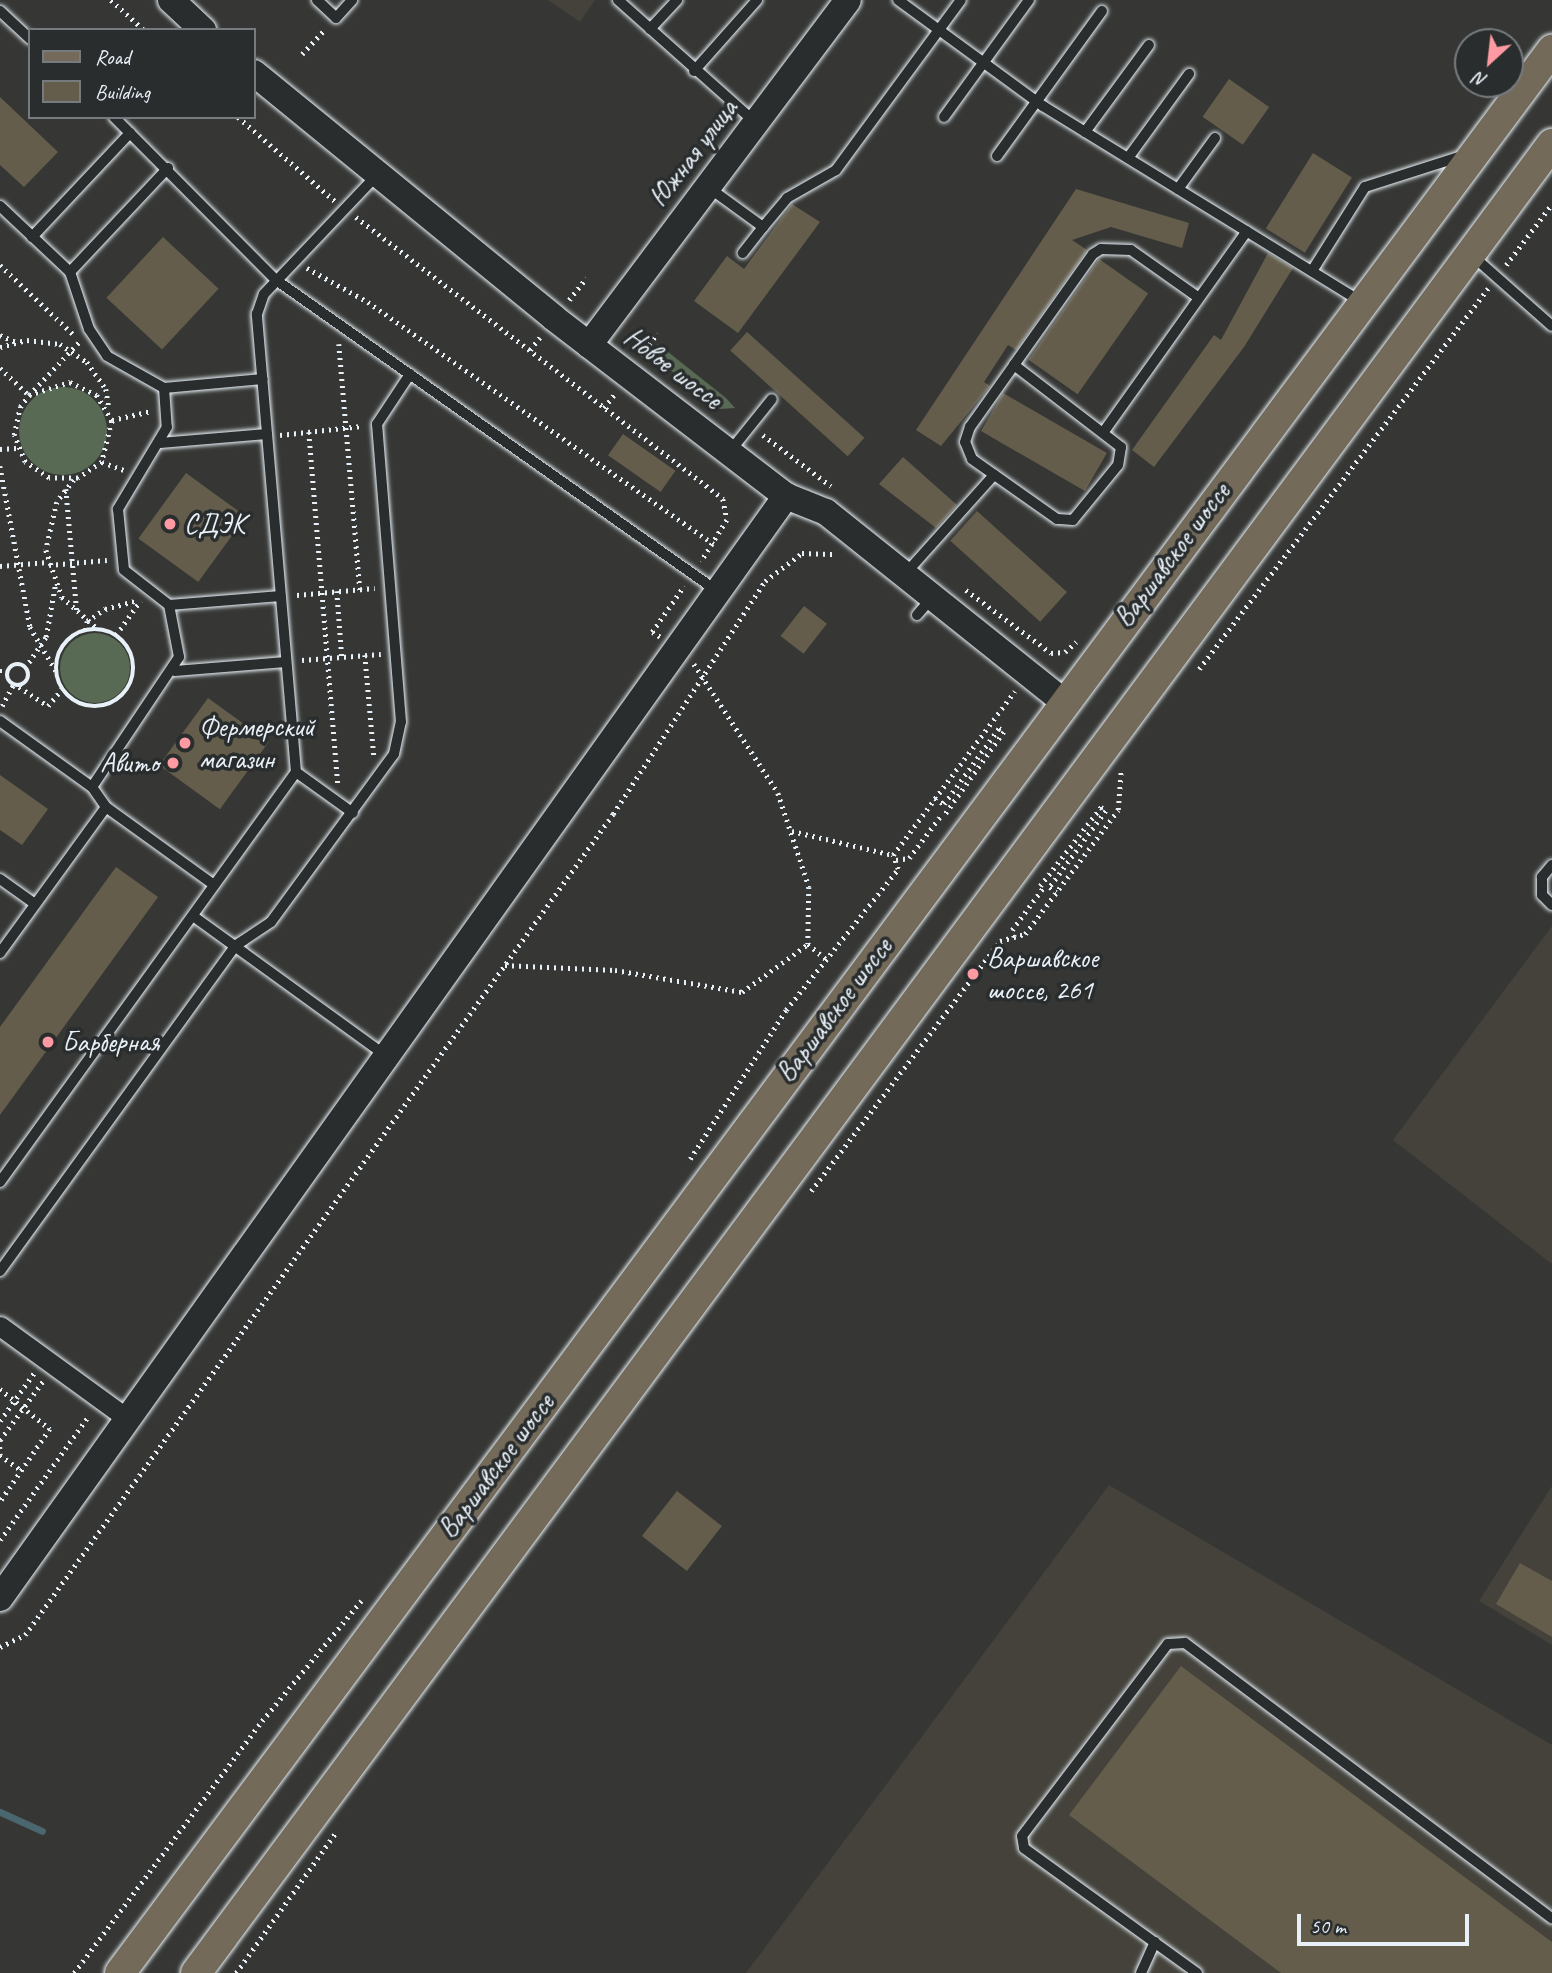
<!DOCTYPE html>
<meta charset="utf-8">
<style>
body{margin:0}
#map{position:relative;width:1552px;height:1973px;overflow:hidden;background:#363734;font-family:Caveat,sans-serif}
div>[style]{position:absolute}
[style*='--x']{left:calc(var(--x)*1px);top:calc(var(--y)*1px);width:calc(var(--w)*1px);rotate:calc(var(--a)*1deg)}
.built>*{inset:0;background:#44423b}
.green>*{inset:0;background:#586a54}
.round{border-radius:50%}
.stream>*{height:7px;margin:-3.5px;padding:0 3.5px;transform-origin:3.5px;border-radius:3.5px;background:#4a666e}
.building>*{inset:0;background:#645d4c;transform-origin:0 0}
.path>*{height:4.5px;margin-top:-2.25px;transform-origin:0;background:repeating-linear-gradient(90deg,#e8f1f8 0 2px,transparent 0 7px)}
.path>.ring{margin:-2.25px;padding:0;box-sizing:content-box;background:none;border:4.5px solid #e8f1f8;border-radius:50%}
.roads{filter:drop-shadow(0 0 2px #e8f1f8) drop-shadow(0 0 2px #e8f1f8)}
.lane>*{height:10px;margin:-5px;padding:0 5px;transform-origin:5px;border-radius:5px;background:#2a2d2e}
.street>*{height:19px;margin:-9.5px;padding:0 9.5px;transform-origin:9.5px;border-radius:9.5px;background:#2a2d2e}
.secondary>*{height:26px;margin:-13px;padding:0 13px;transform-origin:13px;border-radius:13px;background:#2a2d2e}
.primary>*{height:30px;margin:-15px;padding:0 15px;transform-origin:15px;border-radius:15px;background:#746a5a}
.dots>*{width:19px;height:19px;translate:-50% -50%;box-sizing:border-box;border:4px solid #2a2d2e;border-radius:50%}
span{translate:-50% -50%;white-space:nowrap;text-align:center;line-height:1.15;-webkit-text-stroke:7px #2a2d2e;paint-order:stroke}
.street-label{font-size:28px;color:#e8f1f8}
.poi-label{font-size:28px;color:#e8f1f8}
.left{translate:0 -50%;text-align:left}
.right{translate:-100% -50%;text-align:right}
.legend{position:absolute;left:28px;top:28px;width:228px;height:91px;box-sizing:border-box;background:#2a2d2e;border:2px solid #767b7f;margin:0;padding:9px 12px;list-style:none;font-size:21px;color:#e8f1f8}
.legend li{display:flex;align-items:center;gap:14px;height:35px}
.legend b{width:35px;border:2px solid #767b7f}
.north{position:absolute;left:1454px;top:28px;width:70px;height:70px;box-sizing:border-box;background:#2a2d2e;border:2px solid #767b7f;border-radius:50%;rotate:207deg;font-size:19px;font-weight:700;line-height:28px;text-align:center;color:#e8f1f8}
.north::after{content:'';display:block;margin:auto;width:24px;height:32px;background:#ff9aa2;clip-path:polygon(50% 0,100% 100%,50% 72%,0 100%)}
.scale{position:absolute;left:1297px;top:1914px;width:172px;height:32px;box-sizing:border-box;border:4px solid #e8f1f8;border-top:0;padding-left:9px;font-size:21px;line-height:24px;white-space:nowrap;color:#e8f1f8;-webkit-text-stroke:5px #2a2d2e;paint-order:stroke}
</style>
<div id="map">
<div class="built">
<i style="clip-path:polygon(548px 0,595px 0,580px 22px)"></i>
<i style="clip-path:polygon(1552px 926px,1552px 1264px,1393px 1140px)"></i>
<i style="clip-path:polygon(1109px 1485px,1552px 1745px,1552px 1973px,746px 1973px)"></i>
<i style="clip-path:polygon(1552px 1486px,1552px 1645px,1479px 1601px)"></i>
</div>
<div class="green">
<i style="clip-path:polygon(658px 344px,726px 398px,735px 408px,720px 409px,665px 366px,652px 351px)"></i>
<i class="round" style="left:19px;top:387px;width:88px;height:88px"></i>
<i class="round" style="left:60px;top:633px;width:70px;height:70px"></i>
</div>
<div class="stream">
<i style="--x:0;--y:1812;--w:46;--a:24.3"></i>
</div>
<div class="building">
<i style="left:1229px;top:79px;width:49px;height:46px;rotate:35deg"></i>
<i style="clip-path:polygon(0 97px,58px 152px,24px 187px,0 165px)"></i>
<i style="left:1313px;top:153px;width:46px;height:89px;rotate:32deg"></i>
<i style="clip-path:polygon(1076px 189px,1189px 223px,1182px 248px,1111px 227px,1072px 240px,1087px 250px,1016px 350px,1008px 345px,984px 382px,990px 386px,941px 446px,916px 430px)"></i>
<i style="clip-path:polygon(792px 204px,820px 222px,738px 333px,694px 301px,727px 256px,744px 269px)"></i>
<i style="left:163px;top:237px;width:76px;height:83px;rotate:43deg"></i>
<i style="clip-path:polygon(1268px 253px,1293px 268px,1244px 347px,1154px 467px,1132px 450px,1214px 335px,1221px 340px)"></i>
<i style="left:1099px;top:259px;width:60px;height:123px;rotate:35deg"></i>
<i style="left:747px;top:332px;width:158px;height:25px;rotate:42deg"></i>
<i style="left:1003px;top:393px;width:120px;height:44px;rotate:30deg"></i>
<i style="left:623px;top:434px;width:64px;height:26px;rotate:35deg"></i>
<i style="clip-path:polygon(903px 457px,957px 505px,936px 528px,879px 484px)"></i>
<i style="left:186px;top:473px;width:74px;height:81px;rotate:36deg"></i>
<i style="left:977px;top:511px;width:121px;height:40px;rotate:42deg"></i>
<i style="left:804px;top:606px;width:29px;height:38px;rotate:38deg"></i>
<i style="left:208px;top:698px;width:75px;height:83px;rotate:36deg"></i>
<i style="clip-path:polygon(0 775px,48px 809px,22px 845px,0 830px)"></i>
<i style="clip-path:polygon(116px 867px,158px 897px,0 1115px,0 1027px)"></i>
<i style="left:677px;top:1491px;width:57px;height:57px;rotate:38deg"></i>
<i style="clip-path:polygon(1520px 1563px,1552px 1581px,1552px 1637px,1496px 1604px)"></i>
<i style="clip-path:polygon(1181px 1666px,1552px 1942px,1552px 1973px,1281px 1973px,1069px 1815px)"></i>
</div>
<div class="path">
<i style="--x:111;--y:0;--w:45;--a:42.3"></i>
<i style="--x:302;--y:54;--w:34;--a:-47"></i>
<i style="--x:238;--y:117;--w:128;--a:40.9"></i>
<i style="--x:356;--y:217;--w:463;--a:37.5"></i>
<i style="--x:723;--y:499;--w:21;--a:79"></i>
<i style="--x:727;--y:520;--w:49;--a:121.8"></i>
<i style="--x:0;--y:265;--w:102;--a:43.4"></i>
<i style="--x:1506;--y:265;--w:76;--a:-53"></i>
<i style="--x:307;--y:268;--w:70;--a:29.1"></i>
<i style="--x:368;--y:302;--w:422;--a:35"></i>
<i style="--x:569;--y:300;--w:28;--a:-52"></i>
<i style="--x:0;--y:335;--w:17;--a:24"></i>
<i style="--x:339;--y:344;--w:247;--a:85.1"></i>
<i style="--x:0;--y:347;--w:28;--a:-15"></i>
<i style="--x:27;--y:340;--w:33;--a:7"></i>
<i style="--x:60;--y:344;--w:32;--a:34"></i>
<i style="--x:87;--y:362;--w:33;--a:55"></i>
<i style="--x:106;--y:389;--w:19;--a:81"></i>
<i style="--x:530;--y:350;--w:16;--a:-52"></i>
<i style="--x:641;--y:356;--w:28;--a:-55"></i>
<i style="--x:0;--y:368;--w:40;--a:43"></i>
<i style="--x:29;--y:395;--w:43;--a:-17.6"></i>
<i style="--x:70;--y:382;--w:30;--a:26"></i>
<i style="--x:97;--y:395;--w:30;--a:60"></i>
<i style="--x:112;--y:421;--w:42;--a:103.7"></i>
<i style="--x:102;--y:462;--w:29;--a:146"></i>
<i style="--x:78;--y:478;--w:29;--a:180"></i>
<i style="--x:49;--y:478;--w:29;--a:-146"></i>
<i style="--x:25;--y:462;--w:29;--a:-112"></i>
<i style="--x:14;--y:435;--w:29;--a:-78"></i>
<i style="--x:20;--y:407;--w:15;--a:-53"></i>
<i style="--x:29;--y:395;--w:74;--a:-46.6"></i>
<i style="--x:604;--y:408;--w:20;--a:-53"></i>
<i style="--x:112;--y:420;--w:40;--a:-13"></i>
<i style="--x:309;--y:432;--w:352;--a:85.3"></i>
<i style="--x:280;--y:435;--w:82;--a:-6.3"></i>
<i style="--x:763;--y:435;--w:85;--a:36.9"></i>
<i style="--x:0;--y:449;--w:17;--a:-3"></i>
<i style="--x:102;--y:462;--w:23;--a:20"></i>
<i style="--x:0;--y:466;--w:164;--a:79.4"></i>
<i style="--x:30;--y:627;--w:51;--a:59.4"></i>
<i style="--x:74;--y:480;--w:28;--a:128"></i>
<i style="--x:57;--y:502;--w:49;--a:102.9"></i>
<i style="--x:46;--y:550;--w:50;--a:71.2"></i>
<i style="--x:62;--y:597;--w:48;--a:41.6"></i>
<i style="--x:66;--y:489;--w:124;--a:84.9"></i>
<i style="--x:49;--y:565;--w:58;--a:-4.9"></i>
<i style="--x:0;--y:566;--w:48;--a:-4.8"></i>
<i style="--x:966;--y:590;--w:106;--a:36.5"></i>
<i style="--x:1051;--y:653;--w:14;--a:-4"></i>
<i style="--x:1065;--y:652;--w:15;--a:-42"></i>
<i style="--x:337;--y:591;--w:66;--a:85.7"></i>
<i style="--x:297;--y:595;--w:78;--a:-5.1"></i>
<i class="ring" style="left:56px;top:629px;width:73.5px;height:73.5px"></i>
<i style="--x:85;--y:630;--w:9;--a:-77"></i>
<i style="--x:87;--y:621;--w:22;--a:-34"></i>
<i style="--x:105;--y:609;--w:34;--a:-15"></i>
<i style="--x:116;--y:635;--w:42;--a:-54.8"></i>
<i style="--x:660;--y:637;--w:9;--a:-148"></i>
<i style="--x:652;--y:632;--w:56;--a:-55.2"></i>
<i style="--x:365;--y:655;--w:101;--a:84.9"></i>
<i style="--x:302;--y:660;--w:79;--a:-4.3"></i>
<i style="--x:694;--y:664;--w:154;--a:56.9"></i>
<i style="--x:778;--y:793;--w:99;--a:71.7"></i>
<i style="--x:809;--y:887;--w:57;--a:91"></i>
<i style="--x:808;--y:944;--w:23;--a:40"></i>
<i class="ring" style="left:7px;top:664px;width:17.5px;height:17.5px"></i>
<i style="--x:25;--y:668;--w:37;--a:-56"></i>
<i style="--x:46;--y:637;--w:52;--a:-80"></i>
<i style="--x:1199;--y:669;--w:478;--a:-52.8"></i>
<i style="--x:0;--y:671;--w:8;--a:0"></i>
<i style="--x:19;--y:687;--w:35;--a:33"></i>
<i style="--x:48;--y:706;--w:22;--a:-51"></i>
<i style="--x:2;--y:706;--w:24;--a:-62"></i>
<i style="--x:935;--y:798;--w:11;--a:34"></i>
<i style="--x:944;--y:804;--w:94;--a:-54.1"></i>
<i style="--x:999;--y:728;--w:6;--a:39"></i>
<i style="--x:1004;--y:732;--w:103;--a:125.5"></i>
<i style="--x:792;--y:831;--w:104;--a:13.4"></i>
<i style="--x:896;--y:860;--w:13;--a:-9"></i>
<i style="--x:909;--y:858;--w:55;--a:-53.1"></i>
<i style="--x:1040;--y:886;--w:100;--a:-52.3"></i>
<i style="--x:1101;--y:807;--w:6;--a:39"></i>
<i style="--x:1106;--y:811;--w:94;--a:126.4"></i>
<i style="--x:1050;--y:887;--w:8;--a:40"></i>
<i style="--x:1014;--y:937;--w:7;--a:-106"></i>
<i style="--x:1012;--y:930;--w:52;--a:-53.6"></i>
<i style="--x:505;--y:965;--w:110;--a:2.6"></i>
<i style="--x:615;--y:970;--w:129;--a:9.8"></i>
<i style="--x:742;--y:992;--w:82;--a:-36"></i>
<i style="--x:690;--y:1159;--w:177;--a:-57.2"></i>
<i style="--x:786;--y:1010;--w:180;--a:-51.5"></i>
<i style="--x:898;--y:869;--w:15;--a:-110"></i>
<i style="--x:893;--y:855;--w:204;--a:-53.4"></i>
<i style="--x:811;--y:1191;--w:313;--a:-52.9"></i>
<i style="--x:1000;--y:941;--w:26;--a:-16"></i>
<i style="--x:1025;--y:934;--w:155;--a:-53.1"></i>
<i style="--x:1118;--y:810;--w:40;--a:-85.7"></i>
<i style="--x:0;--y:1389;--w:64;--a:38.7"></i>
<i style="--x:50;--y:1429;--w:88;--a:124.4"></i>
<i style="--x:0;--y:1421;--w:59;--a:-54.7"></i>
<i style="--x:0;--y:1440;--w:73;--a:-53.9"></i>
<i style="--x:0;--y:1440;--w:15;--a:90"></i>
<i style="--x:0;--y:1455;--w:27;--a:36"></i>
<i style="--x:0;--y:1540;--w:153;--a:-54.5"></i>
<i style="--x:0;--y:1647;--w:28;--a:-26"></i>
<i style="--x:25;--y:1635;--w:1010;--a:-54.39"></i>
<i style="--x:613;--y:814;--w:278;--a:-56.9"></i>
<i style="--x:765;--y:581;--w:46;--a:-37.1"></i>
<i style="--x:802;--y:553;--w:35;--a:2"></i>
<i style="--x:74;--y:1973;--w:314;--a:-53.3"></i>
<i style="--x:262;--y:1721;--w:156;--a:-50.5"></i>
<i style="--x:236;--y:1973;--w:174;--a:-54.6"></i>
</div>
<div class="roads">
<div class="lane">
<i style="--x:317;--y:0;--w:26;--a:43"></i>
<i style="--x:336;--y:18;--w:24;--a:-48"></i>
<i style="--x:618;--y:0;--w:183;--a:41.7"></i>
<i style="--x:898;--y:0;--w:180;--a:36.2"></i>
<i style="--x:1043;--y:106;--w:374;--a:31.6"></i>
<i style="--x:0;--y:11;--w:41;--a:43"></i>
<i style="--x:650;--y:29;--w:40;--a:-47"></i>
<i style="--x:694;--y:71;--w:95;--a:-48.4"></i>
<i style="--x:114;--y:117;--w:230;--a:45.2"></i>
<i style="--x:276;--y:280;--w:540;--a:35.19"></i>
<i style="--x:944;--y:117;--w:145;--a:-54"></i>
<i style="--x:1085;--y:132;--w:108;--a:-53.7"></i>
<i style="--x:997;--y:156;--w:179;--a:-54.1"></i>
<i style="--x:1128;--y:158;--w:104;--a:-54"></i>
<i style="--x:708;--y:187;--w:68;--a:36"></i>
<i style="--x:763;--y:227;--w:33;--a:128"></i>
<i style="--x:1178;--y:189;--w:63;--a:-54"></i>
<i style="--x:0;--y:206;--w:96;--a:43.3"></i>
<i style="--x:70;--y:272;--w:60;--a:71.6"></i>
<i style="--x:89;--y:329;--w:32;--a:56"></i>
<i style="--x:107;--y:356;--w:65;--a:29.3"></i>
<i style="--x:164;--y:388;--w:39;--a:86"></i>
<i style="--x:167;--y:427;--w:96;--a:120.9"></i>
<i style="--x:118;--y:509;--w:61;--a:84.4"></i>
<i style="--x:124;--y:570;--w:57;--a:37.9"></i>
<i style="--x:169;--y:605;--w:53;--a:79.1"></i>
<i style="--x:179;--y:657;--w:156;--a:123.8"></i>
<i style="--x:92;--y:787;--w:24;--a:55"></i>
<i style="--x:106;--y:807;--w:133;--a:35.8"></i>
<i style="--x:763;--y:227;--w:38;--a:-50"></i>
<i style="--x:787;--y:198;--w:56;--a:-29.7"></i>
<i style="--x:836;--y:170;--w:211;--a:-53.7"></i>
<i style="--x:32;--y:237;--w:143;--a:-46.7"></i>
<i style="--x:1474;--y:257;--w:104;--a:41.5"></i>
<i style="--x:1312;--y:271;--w:99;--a:-57.8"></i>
<i style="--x:1365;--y:187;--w:105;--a:-17.7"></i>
<i style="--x:70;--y:272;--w:143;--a:-46.7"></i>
<i style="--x:1014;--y:365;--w:135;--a:37.5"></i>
<i style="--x:1121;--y:447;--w:18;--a:99"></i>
<i style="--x:1118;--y:465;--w:71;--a:129.3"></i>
<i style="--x:1073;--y:520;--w:16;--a:-176"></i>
<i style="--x:1057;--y:519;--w:104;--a:-144.8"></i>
<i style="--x:972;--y:459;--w:18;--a:-112"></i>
<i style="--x:965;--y:442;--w:16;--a:-72"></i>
<i style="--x:970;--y:427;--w:76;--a:-54.6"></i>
<i style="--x:1014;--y:365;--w:136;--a:-54.6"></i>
<i style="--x:1093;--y:254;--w:9;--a:-32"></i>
<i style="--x:1101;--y:249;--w:30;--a:2"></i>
<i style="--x:1131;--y:250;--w:83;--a:35.2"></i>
<i style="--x:164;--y:388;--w:99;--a:-5.2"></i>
<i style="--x:1105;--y:430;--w:244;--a:-54.5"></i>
<i style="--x:160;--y:443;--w:107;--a:-4.8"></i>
<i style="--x:731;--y:450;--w:65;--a:-51.2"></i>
<i style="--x:906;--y:573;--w:132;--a:-48.1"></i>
<i style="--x:169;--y:605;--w:112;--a:-4.6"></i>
<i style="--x:917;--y:615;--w:21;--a:-49"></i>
<i style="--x:175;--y:671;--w:111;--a:-4.6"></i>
<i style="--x:0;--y:721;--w:113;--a:35.7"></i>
<i style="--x:296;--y:772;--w:70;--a:35.7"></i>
<i style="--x:1552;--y:865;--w:16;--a:130"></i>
<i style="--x:1542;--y:877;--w:18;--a:90"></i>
<i style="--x:1542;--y:895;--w:14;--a:45"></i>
<i style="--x:0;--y:879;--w:43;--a:35.5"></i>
<i style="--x:193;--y:916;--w:237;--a:35.9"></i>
<i style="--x:0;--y:953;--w:180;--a:-54"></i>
<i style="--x:0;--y:1182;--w:506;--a:-54.17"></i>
<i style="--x:296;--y:772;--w:460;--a:-94.9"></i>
<i style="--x:257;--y:314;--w:21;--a:-71"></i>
<i style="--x:264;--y:294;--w:161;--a:-46.5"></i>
<i style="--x:0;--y:1271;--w:401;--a:-54.1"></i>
<i style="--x:235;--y:946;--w:43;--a:-33.7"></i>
<i style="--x:271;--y:922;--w:208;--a:-53.8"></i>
<i style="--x:394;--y:754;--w:33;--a:-78"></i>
<i style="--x:401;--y:722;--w:299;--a:-94.6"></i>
<i style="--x:377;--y:424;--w:60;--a:-56.6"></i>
<i style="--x:1141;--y:1973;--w:34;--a:-66"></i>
<i style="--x:1197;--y:1973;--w:213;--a:-144.2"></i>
<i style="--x:1024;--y:1848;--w:12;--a:-99"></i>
<i style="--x:1022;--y:1836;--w:241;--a:-52.8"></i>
<i style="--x:1168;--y:1644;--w:17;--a:-3"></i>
<i style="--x:1185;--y:1643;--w:459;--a:36.9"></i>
</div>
<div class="street">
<i style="--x:0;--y:1326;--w:158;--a:36"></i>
</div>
<div class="secondary">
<i style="--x:171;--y:0;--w:44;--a:43.2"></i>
<i style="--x:254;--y:73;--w:387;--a:39.2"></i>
<i style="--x:554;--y:318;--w:292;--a:37.5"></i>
<i style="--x:786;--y:496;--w:43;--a:21.8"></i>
<i style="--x:826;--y:512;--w:303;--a:38.6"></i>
<i style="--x:589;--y:345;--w:431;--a:-53.1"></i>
<i style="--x:0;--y:1598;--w:1354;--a:-54.5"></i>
</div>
<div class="primary">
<i style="--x:120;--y:1973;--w:2398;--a:-53.33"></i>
<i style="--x:196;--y:1973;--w:2277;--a:-53.45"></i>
</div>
</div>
<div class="dots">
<i style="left:170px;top:524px;background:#ff9aa2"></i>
<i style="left:185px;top:743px;background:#ff9aa2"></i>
<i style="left:173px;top:763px;background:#ff9aa2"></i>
<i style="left:973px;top:974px;background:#ff9aa2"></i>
<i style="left:48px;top:1042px;background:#ff9aa2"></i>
</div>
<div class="street-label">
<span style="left:693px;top:153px;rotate:-53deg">Южная улица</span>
<span style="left:673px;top:368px;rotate:37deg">Новое шоссе</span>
<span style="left:1172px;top:555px;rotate:-53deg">Варшавское шоссе</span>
<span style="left:834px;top:1010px;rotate:-53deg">Варшавское шоссе</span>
<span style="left:496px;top:1466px;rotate:-53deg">Варшавское шоссе</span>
</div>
<div class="poi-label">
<span class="left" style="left:184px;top:524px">СДЭК</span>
<span class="left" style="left:199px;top:743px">Фермерский<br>магазин</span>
<span class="right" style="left:159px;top:763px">Авито</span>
<span class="left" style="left:987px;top:974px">Варшавское<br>шоссе, 261</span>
<span class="left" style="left:62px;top:1042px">Барберная</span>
</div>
<ul class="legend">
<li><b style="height:9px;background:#746a5a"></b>Road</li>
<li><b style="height:19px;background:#645d4c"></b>Building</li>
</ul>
<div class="north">N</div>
<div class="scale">50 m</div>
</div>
